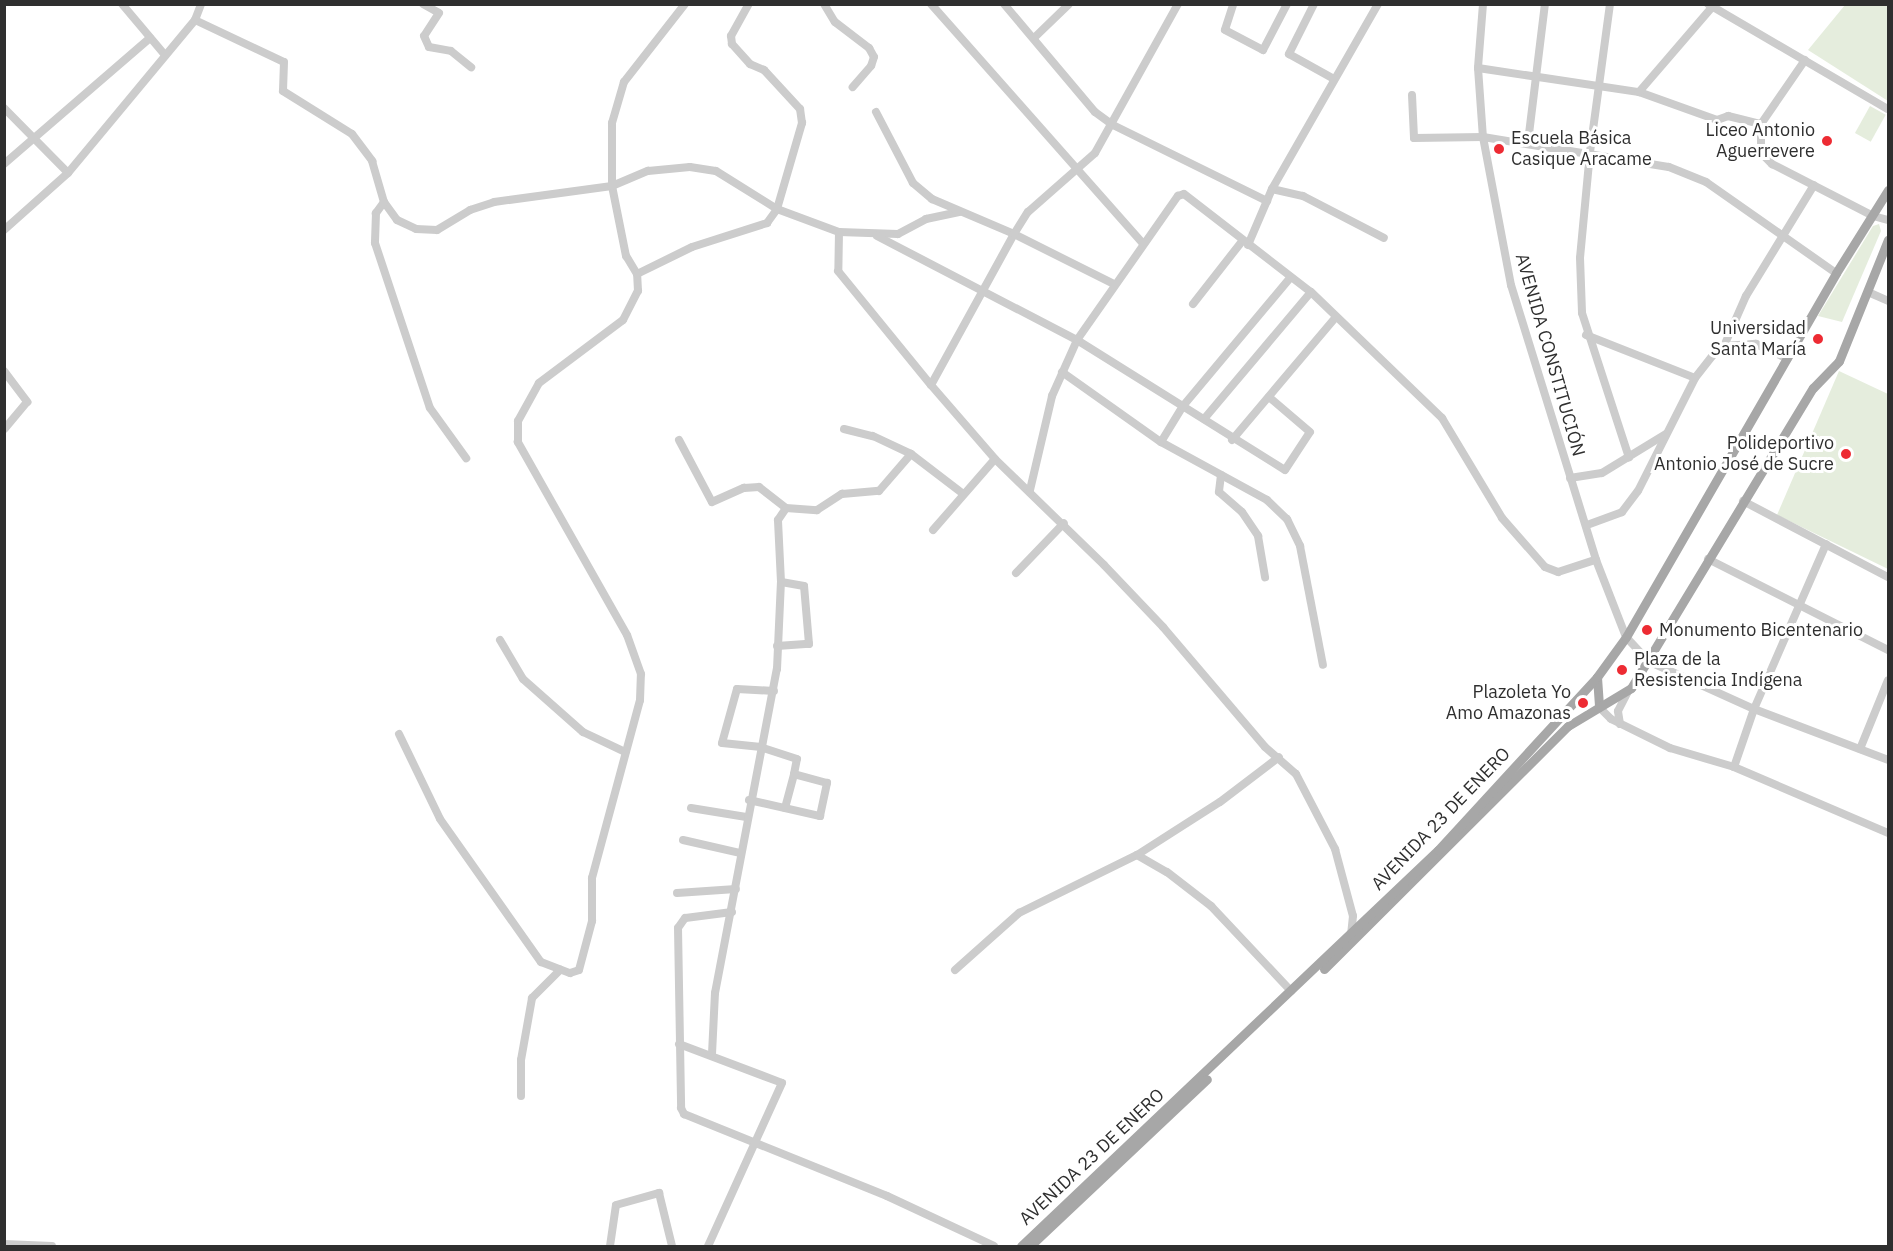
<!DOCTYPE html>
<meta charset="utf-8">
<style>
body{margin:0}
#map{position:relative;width:1893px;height:1251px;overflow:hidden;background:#fff;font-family:"IBM Plex Sans",sans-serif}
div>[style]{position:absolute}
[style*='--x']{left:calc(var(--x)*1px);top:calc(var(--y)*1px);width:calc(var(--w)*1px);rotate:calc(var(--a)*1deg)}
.green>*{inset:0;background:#e5eddd;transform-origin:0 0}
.minor>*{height:8px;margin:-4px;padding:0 4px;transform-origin:4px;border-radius:4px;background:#ccc}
.major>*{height:9px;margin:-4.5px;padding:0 4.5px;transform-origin:4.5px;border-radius:4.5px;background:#a7a7a7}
.dots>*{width:16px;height:16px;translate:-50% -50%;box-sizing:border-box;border:3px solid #fff;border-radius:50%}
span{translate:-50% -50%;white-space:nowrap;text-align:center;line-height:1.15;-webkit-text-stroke:6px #fff;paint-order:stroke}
.poi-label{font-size:18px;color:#2f2f2f}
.right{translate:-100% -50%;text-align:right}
.left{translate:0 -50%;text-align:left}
.street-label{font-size:18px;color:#2f2f2f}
.frame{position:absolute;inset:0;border:6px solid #2f2f2f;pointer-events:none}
</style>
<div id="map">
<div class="green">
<i style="clip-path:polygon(1845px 5px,1888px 5px,1888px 101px,1808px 50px)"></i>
<i style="left:1870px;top:106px;width:18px;height:31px;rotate:29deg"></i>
<i style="clip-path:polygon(1879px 224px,1881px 231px,1842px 322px,1818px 316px,1873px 226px)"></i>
<i style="clip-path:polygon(1839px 371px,1888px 394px,1888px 569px,1777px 515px)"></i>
</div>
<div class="minor">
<i style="--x:122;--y:4;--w:67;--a:49.9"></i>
<i style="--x:423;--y:4;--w:18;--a:29"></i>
<i style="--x:439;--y:13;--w:27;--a:123"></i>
<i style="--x:424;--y:36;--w:12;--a:66"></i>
<i style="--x:429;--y:47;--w:22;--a:10"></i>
<i style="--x:451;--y:51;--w:26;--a:39"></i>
<i style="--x:824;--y:4;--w:21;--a:59"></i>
<i style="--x:835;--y:22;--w:43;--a:37.4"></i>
<i style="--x:869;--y:48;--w:10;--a:61"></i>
<i style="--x:874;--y:57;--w:9;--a:108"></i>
<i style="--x:871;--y:66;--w:28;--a:131"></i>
<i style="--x:931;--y:4;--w:320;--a:48.5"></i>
<i style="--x:1004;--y:4;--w:141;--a:49.9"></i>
<i style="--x:1095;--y:112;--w:22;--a:36"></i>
<i style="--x:1113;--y:125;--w:172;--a:26.3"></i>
<i style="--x:1314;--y:4;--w:56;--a:116.6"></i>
<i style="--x:1289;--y:54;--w:51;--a:29.1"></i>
<i style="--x:1483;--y:4;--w:64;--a:94.5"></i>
<i style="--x:1478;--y:68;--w:69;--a:85.9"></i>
<i style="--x:1483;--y:137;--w:151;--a:79.3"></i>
<i style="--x:1511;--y:285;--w:288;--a:72.8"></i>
<i style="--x:1596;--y:560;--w:83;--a:68.7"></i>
<i style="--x:1626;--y:637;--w:33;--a:47"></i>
<i style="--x:1648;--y:661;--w:116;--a:24.4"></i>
<i style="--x:1754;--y:709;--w:143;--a:20.8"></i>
<i style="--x:1610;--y:4;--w:149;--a:97.7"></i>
<i style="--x:1590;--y:152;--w:106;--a:95.4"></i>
<i style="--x:1580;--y:258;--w:55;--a:87.9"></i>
<i style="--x:1582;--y:313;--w:152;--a:72"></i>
<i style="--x:1708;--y:4;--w:208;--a:30.3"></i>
<i style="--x:1233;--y:5;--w:26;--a:108"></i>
<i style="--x:1225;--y:30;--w:43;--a:27.8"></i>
<i style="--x:1263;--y:50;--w:52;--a:-62.4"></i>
<i style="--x:195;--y:20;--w:98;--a:25.3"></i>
<i style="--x:284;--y:62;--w:29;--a:92"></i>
<i style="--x:283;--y:91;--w:81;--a:31.9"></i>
<i style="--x:352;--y:134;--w:34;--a:53"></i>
<i style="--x:372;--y:161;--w:43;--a:73.7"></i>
<i style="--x:384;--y:202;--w:22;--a:54"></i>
<i style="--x:397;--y:220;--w:21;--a:25"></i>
<i style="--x:416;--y:229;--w:21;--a:3"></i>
<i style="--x:437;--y:230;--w:39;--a:-31"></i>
<i style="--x:470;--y:210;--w:25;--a:-18"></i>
<i style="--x:494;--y:202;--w:119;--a:-7.7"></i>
<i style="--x:612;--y:186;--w:39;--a:-23"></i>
<i style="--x:648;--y:171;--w:42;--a:-5.4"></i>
<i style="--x:690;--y:167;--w:26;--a:9"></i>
<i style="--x:716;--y:171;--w:72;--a:31.9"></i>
<i style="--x:777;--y:209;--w:66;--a:20.4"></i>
<i style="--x:839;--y:232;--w:59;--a:1.9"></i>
<i style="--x:898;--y:234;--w:32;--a:-28"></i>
<i style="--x:926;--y:219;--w:35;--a:-12"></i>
<i style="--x:1035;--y:37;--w:47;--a:-44.1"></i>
<i style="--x:1805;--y:60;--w:78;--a:124.5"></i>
<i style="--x:1761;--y:124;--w:29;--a:90"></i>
<i style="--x:1761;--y:153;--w:16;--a:45"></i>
<i style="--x:1772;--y:164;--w:114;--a:27.2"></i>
<i style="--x:1873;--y:216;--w:16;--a:15"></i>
<i style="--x:1478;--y:68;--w:163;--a:8.5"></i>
<i style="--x:1639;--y:92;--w:83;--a:19.7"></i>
<i style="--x:1717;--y:120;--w:12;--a:-20"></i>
<i style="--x:1728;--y:116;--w:34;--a:14"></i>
<i style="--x:1639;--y:92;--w:112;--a:-49.3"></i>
<i style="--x:1412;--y:95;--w:43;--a:87.3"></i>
<i style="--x:1414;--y:138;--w:69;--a:-0.8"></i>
<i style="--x:1483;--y:137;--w:188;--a:9.2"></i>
<i style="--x:1669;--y:167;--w:40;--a:22"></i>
<i style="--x:1706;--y:182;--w:159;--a:35"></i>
<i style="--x:4;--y:108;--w:91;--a:45.4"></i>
<i style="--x:876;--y:112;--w:80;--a:62.5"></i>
<i style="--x:913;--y:183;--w:25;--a:40"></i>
<i style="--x:932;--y:199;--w:89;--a:23.1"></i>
<i style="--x:1014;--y:234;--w:112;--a:26.6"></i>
<i style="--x:1528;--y:142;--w:139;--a:-83"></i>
<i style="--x:4;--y:164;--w:193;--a:-40.8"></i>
<i style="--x:1272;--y:189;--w:32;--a:13"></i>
<i style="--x:1303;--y:196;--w:91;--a:27.4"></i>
<i style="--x:384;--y:202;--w:14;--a:126"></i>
<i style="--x:376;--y:213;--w:30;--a:92"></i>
<i style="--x:375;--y:243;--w:174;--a:71.6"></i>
<i style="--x:430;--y:408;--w:62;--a:54.2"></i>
<i style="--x:4;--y:230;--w:86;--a:-41.7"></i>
<i style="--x:68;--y:173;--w:199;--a:-50.3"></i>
<i style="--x:195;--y:20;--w:17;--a:-69"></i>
<i style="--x:839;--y:232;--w:39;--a:91"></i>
<i style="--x:838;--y:271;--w:147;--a:50.8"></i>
<i style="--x:931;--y:385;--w:98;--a:49.1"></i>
<i style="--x:995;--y:459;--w:152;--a:44.2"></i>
<i style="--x:1104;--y:565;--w:86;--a:46.4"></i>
<i style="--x:1163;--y:627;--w:157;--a:49.6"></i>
<i style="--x:1265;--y:747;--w:41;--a:41.1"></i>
<i style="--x:1296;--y:774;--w:85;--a:62.5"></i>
<i style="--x:1335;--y:849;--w:69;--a:75"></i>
<i style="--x:1353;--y:916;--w:18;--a:96"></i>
<i style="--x:877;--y:236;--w:225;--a:27.5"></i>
<i style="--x:1077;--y:340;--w:245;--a:32"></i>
<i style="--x:1285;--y:470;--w:45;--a:-56.7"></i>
<i style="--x:1310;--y:432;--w:54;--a:-139.5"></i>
<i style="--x:1248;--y:245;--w:61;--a:-66.8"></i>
<i style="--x:1272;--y:189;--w:213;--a:-60.2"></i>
<i style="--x:637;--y:274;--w:61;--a:-26.1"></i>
<i style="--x:692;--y:247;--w:79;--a:-17.7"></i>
<i style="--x:767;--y:223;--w:17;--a:-54"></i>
<i style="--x:777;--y:209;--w:90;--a:-73.8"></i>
<i style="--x:802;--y:123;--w:14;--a:-98"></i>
<i style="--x:800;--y:109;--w:53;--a:-132.7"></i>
<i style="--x:764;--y:70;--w:15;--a:-157"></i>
<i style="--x:750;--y:64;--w:27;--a:-132"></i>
<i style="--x:732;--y:44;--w:8;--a:-97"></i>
<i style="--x:731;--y:36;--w:37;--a:-61"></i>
<i style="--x:1868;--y:292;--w:22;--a:24"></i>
<i style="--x:1193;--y:304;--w:81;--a:-52"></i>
<i style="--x:1586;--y:335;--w:117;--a:21.5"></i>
<i style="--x:1724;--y:346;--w:55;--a:-66.3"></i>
<i style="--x:1746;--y:296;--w:130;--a:-58.5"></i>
<i style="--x:4;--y:371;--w:39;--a:53"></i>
<i style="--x:27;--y:402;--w:35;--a:130"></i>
<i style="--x:1062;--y:372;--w:121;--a:35.3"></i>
<i style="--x:1161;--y:442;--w:121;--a:28.7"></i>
<i style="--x:1267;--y:500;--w:28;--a:44"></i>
<i style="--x:1287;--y:519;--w:30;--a:64"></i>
<i style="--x:1300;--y:546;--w:121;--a:79.1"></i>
<i style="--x:931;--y:385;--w:172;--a:-61.2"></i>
<i style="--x:1014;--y:234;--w:26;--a:-58"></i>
<i style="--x:1028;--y:212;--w:89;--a:-41.4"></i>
<i style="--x:1095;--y:153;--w:171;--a:-60.9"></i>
<i style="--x:1204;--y:419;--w:166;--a:-49.9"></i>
<i style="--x:844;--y:429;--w:30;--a:14"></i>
<i style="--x:873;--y:436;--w:42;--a:25.3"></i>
<i style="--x:911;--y:454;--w:64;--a:37.4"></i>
<i style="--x:679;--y:440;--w:70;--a:62"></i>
<i style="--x:712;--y:502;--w:35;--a:-24"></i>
<i style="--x:744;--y:488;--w:15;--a:-4"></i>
<i style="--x:759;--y:487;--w:34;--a:38"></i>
<i style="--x:1232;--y:440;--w:160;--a:-49.8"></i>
<i style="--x:1161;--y:442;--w:42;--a:-58.6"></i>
<i style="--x:1183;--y:406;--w:168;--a:-50.1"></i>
<i style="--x:1221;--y:475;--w:17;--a:97"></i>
<i style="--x:1219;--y:492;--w:30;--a:41"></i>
<i style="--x:1242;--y:512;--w:29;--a:56"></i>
<i style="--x:1258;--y:536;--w:42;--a:80.3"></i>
<i style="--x:1570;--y:478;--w:32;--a:-9"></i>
<i style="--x:1602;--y:473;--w:75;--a:-31.4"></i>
<i style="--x:1030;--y:490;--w:97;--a:-76.8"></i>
<i style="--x:1052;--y:396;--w:61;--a:-65.9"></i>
<i style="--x:1077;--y:340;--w:176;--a:-55"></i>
<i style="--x:1178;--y:196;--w:6;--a:-18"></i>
<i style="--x:1184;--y:194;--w:160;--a:37.7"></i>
<i style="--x:1311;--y:292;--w:182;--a:43.9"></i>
<i style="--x:1442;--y:418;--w:117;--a:59"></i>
<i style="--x:1502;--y:518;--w:65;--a:48.7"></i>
<i style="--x:1545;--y:567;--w:14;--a:21"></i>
<i style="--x:1558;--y:572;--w:40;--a:-18"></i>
<i style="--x:1743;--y:501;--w:164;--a:27.7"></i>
<i style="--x:1587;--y:525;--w:37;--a:-20"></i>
<i style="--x:1622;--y:512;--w:26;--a:-53"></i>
<i style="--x:1638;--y:491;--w:127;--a:-63.2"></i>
<i style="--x:1695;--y:378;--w:28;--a:-52"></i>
<i style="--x:1712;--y:356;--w:16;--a:-40"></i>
<i style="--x:1724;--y:346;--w:32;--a:-4"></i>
<i style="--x:1756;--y:344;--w:35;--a:25"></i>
<i style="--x:933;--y:530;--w:94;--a:-48.9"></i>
<i style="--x:1708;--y:559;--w:202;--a:26.8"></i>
<i style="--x:1016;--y:573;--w:69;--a:-46.2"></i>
<i style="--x:500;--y:640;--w:45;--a:59.5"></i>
<i style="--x:523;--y:679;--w:80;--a:41.5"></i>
<i style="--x:583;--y:732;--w:47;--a:25.5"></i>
<i style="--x:777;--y:646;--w:32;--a:-4"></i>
<i style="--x:809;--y:644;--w:58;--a:-94.9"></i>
<i style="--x:804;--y:586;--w:23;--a:-170"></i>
<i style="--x:1599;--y:707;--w:17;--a:45"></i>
<i style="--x:1611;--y:719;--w:66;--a:26.2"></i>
<i style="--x:1670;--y:748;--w:67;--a:16.5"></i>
<i style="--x:1734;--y:767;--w:168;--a:23.2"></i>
<i style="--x:1620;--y:724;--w:13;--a:-99"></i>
<i style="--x:1618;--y:711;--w:22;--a:-63"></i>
<i style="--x:399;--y:734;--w:94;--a:64.2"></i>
<i style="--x:440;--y:819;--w:175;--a:54.8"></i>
<i style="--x:541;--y:962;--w:31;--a:21"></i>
<i style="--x:570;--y:973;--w:9;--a:-18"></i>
<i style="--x:579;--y:970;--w:51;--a:-75.1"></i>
<i style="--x:592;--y:921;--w:43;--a:-90"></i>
<i style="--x:592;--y:878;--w:184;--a:-74.9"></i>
<i style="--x:640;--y:700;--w:26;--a:-88"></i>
<i style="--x:641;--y:674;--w:41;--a:-109.7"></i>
<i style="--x:627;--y:635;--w:222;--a:-119.5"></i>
<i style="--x:518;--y:442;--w:21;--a:-90"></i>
<i style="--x:518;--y:421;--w:43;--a:-61.1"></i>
<i style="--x:539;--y:383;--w:105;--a:-36.9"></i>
<i style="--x:623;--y:320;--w:33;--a:-63"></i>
<i style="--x:638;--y:291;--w:17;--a:-93"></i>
<i style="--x:637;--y:274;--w:21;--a:-121"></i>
<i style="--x:626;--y:256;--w:71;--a:-101.3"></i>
<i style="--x:612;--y:186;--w:63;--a:-90"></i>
<i style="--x:612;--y:123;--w:43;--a:-73.7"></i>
<i style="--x:624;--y:82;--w:99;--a:-52"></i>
<i style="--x:1860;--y:749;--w:74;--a:-67.9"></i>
<i style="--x:1734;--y:767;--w:61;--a:-71"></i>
<i style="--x:1754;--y:709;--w:180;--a:-66.4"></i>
<i style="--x:749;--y:800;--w:73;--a:12.7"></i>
<i style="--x:820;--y:816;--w:34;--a:-78"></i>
<i style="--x:827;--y:783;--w:34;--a:-165"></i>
<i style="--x:794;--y:774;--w:15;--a:-79"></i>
<i style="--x:797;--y:759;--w:38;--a:-162"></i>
<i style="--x:761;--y:747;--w:39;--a:-174"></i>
<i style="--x:722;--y:743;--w:56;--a:-74.5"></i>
<i style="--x:737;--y:689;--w:37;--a:3"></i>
<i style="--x:691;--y:808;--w:56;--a:9.3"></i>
<i style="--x:785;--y:808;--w:35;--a:-75"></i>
<i style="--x:683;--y:840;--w:58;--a:12.8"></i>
<i style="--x:1137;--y:855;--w:34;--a:30"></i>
<i style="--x:1167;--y:872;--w:56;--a:37.7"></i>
<i style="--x:1211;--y:906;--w:117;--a:46.7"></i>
<i style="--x:677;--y:893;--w:59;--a:-3.9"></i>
<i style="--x:732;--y:912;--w:47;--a:172.7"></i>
<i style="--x:685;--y:918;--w:12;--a:125"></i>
<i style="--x:678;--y:928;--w:180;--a:89"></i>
<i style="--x:681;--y:1108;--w:7;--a:63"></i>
<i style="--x:684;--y:1114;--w:219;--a:22"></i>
<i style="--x:887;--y:1196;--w:118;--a:25"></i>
<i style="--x:955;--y:970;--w:86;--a:-41.7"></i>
<i style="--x:1019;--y:913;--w:131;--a:-26.2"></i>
<i style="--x:1137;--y:855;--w:98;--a:-32.6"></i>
<i style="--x:1220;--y:802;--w:74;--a:-37.3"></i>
<i style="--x:679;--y:1044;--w:110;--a:20.7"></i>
<i style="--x:782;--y:1083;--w:179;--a:114.4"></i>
<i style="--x:712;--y:1054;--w:61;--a:-87.2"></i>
<i style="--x:715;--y:993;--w:330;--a:-79.2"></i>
<i style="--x:777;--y:669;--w:87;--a:-87.4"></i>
<i style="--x:781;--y:582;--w:62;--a:-92.8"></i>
<i style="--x:778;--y:520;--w:14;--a:-56"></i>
<i style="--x:786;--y:508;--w:31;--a:4"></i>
<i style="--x:817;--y:510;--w:30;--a:-33"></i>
<i style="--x:842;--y:494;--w:37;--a:-5"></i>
<i style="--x:879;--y:491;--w:49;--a:-49.1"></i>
<i style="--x:521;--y:1096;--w:36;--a:-90"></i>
<i style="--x:521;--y:1060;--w:63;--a:-79.9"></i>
<i style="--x:532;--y:998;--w:40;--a:-45"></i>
<i style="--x:4;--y:1244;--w:48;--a:2.4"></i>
<i style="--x:610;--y:1246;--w:41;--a:-81.7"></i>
<i style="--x:616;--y:1205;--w:45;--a:-15.6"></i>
<i style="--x:659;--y:1193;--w:55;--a:76.2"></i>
</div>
<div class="major">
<i style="--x:1597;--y:677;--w:30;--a:86"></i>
<i style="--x:1324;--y:969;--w:344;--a:-44.9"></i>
<i style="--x:1568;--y:726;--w:74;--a:-31.1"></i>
<i style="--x:1631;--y:688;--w:351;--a:-58.8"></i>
<i style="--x:1813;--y:388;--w:37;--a:-46"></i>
<i style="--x:1839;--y:361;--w:131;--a:-68"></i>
<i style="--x:1021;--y:1246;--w:575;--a:-43.52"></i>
<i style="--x:1438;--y:850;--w:235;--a:-47.4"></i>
<i style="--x:1597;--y:677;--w:49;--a:-54.1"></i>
<i style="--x:1626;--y:637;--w:420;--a:-60"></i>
<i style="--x:1836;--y:273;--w:98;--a:-57.9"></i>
<i style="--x:1030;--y:1246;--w:243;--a:-43.3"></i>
</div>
<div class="dots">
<i style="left:1827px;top:141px;background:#ed2b33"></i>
<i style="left:1499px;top:149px;background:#ed2b33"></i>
<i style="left:1818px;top:339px;background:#ed2b33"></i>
<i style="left:1846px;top:454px;background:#ed2b33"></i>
<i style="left:1647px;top:630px;background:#ed2b33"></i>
<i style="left:1622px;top:670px;background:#ed2b33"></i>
<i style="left:1583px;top:703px;background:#ed2b33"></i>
</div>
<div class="poi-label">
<span class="right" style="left:1815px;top:141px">Liceo Antonio<br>Aguerrevere</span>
<span class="left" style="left:1511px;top:149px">Escuela Básica<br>Casique Aracame</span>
<span class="right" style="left:1806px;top:339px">Universidad<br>Santa María</span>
<span class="right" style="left:1834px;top:454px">Polideportivo<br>Antonio José de Sucre</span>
<span class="left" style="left:1659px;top:630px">Monumento Bicentenario</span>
<span class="left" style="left:1634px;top:670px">Plaza de la<br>Resistencia Indígena</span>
<span class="right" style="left:1571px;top:703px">Plazoleta Yo<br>Amo Amazonas</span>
</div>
<div class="street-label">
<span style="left:1550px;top:355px;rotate:74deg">AVENIDA CONSTITUCIÓN</span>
<span style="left:1441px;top:819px;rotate:-46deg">AVENIDA 23 DE ENERO</span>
<span style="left:1092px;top:1157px;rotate:-43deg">AVENIDA 23 DE ENERO</span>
</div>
<div class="frame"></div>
</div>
